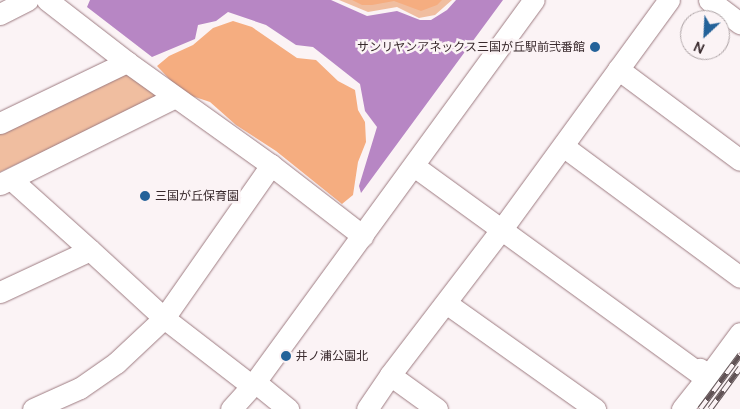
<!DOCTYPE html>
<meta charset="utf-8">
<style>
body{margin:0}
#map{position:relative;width:740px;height:409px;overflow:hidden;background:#fbf3f5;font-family:Manrope,"Noto Sans JP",sans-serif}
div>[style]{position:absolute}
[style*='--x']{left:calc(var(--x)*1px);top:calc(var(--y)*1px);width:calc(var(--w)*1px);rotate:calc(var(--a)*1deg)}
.green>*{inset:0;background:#f0bea0}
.forest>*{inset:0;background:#f5ad80}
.water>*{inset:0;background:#b786c4}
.roads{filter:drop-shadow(0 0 1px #9d7b81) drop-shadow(0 0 1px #9d7b81)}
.minor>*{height:21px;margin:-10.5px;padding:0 10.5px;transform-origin:10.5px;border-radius:10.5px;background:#fff}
.rail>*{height:5.5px;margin-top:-2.75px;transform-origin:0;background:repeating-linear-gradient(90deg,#fbf3f5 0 11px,#615356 0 22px);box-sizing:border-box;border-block:1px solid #615356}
.dots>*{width:14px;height:14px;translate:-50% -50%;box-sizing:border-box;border:2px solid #fbf3f5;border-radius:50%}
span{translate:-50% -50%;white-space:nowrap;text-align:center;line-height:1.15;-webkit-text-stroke:5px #fbf3f5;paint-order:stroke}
.poi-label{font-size:12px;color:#392a2d}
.right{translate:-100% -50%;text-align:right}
.left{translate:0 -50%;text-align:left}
.north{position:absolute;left:680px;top:10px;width:50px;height:50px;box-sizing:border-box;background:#fbf3f5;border:1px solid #ada3a5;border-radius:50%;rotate:205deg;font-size:14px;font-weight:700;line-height:20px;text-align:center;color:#392a2d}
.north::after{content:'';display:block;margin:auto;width:18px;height:22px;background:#246299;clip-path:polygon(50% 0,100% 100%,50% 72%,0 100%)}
</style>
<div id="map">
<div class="green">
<i style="clip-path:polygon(339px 0,452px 0,435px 15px,419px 18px,397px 7px,368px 12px)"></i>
<i style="clip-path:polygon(124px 72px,157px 92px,155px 99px,0 172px,0 131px)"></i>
</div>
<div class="forest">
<i style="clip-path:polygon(352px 0,442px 0,437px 5px,421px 11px,394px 1px,372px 5px,362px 5px)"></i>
<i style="clip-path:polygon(233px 21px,252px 27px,297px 58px,316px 60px,338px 81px,355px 90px,358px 110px,365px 122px,366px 142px,358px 162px,353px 195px,342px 204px,276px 151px,236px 125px,210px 102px,189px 95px,175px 85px,157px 66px,169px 56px,193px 45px,213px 28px)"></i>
</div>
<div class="water">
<i style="clip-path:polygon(90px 0,331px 0,367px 16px,397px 11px,420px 20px,431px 20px,447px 10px,456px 0,503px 0,361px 193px,359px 186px,377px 127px,365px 111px,360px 84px,313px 47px,296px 45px,266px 25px,228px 12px,216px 21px,198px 25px,195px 39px,152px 57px,87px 7px)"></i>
</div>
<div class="roads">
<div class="minor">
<i style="--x:47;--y:0;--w:101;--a:37.8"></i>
<i style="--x:127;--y:62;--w:177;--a:35.6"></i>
<i style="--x:271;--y:165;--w:116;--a:37.7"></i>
<i style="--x:709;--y:0;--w:39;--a:37"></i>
<i style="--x:0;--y:14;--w:31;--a:-27"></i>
<i style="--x:618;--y:69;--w:152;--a:36.7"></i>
<i style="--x:0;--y:123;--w:141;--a:-25.7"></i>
<i style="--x:563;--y:146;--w:220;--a:36.5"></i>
<i style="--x:414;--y:166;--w:361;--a:36"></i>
<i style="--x:0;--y:184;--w:195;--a:-26.4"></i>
<i style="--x:90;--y:250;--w:100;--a:42.6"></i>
<i style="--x:164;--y:318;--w:111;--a:37.7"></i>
<i style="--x:0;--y:292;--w:99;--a:-25"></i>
<i style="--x:90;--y:250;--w:106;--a:-138.1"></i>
<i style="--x:446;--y:303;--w:183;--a:35.4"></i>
<i style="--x:709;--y:375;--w:52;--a:-53.6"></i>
<i style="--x:255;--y:382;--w:43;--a:39.3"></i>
<i style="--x:33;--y:409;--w:51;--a:-24.1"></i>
<i style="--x:80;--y:388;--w:44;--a:-34.8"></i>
<i style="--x:116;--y:363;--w:66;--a:-43.2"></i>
<i style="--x:164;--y:318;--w:187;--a:-55"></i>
<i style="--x:231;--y:409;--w:36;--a:-48"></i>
<i style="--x:255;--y:382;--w:473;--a:-53.9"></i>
<i style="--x:367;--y:409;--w:41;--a:-55.9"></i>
<i style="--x:437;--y:409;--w:58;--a:-144.1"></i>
<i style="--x:390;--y:375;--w:188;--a:-52.6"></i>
<i style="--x:504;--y:226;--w:280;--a:-53.9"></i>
<i style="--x:682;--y:409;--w:43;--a:-51.5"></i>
<i style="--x:709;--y:375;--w:11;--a:-146"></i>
</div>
</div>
<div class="rail">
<i style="--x:700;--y:409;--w:67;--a:-53.5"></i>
<i style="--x:710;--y:409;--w:51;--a:-53.8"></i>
</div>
<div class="dots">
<i style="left:595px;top:47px;background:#246299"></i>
<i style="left:145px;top:196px;background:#246299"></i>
<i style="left:286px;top:356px;background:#246299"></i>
</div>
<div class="poi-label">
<span class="right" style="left:585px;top:47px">サンリヤンアネックス三国が丘駅前弐番館</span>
<span class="left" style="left:155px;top:196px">三国が丘保育園</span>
<span class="left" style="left:296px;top:356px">井ノ浦公園北</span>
</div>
<div class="north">N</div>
</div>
